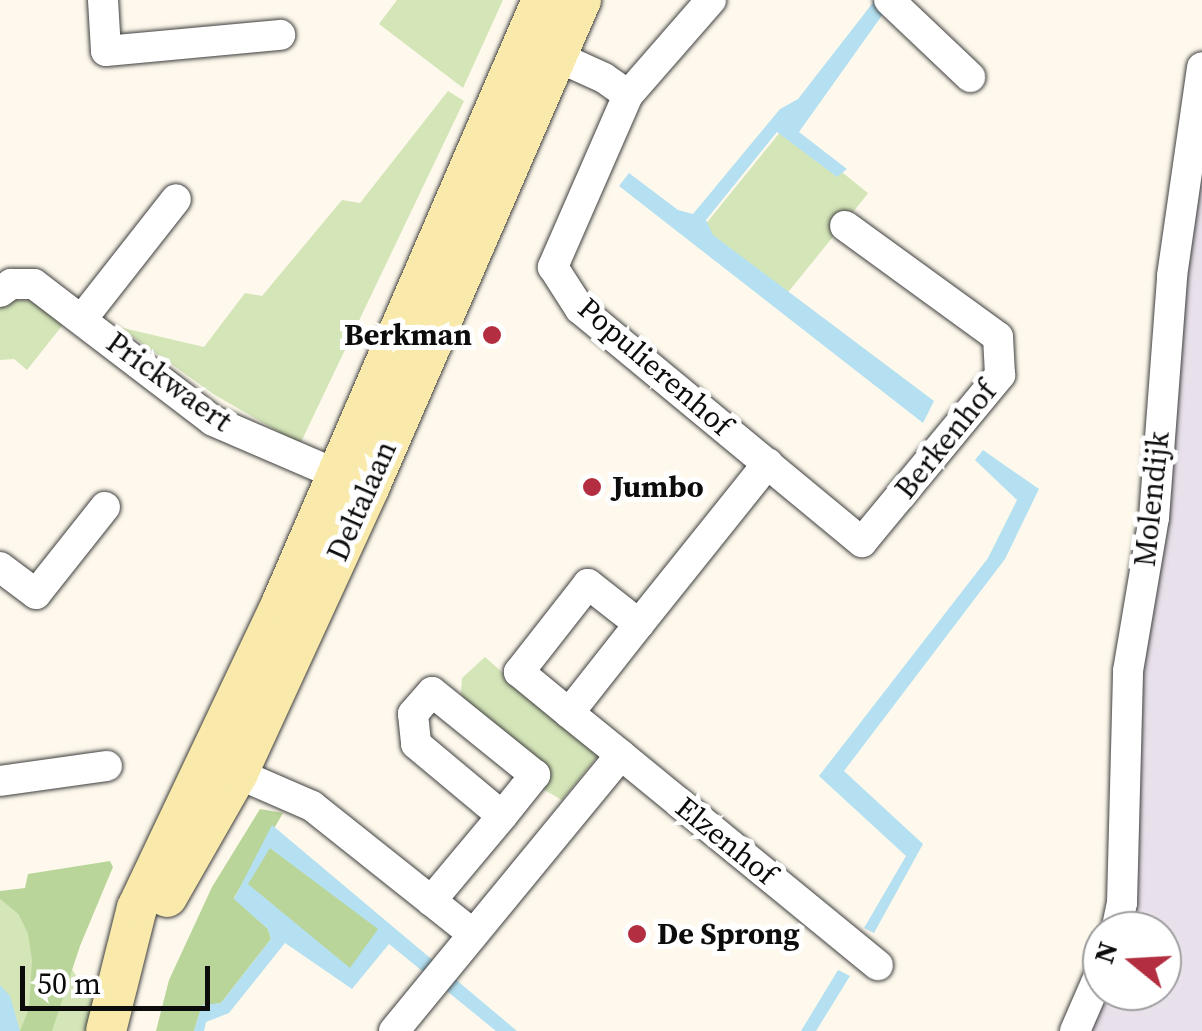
<!DOCTYPE html>
<style>
body{margin:0}
#map{position:relative;width:1202px;height:1031px;overflow:hidden;background:#fef9ec;font-family:"Source Serif 4",serif}
div>[style]{position:absolute}
[style*='--x']{left:calc(var(--x)*1px);top:calc(var(--y)*1px);width:calc(var(--w)*1px);rotate:calc(var(--a)*1deg)}
.industrial>*{inset:0;background:#e8e0ea}
.green>*{inset:0;background:#d4e5b8;transform-origin:0 0}
.forest>*{inset:0;background:#b9d599}
.water>*{inset:0;background:#b4e0f1}
.roads{filter:drop-shadow(0 0 2px #3f3f3f) drop-shadow(0 0 2px #3f3f3f)}
.street>*{height:30px;margin:-15px;padding:0 15px;transform-origin:15px;border-radius:15px;background:#fff}
.secondary>*{height:40px;margin:-20px;padding:0 20px;transform-origin:20px;border-radius:20px;background:#f9eaab}
.dots>*{width:28px;height:28px;translate:-50% -50%;box-sizing:border-box;border:5px solid #fff;border-radius:50%}
span{translate:-50% -50%;white-space:nowrap;text-align:center;line-height:1.15;-webkit-text-stroke:10px #fff;paint-order:stroke}
.poi-label{font-size:30px;color:#0c0c0c;font-weight:700}
.right{translate:-100% -50%;text-align:right}
.left{translate:0 -50%;text-align:left}
.street-label{font-size:30px;color:#0c0c0c}
.north{position:absolute;left:1082px;top:911px;width:100px;height:100px;box-sizing:border-box;background:#fff;border:2px solid #9e9e9e;border-radius:50%;rotate:288deg;font-size:28px;font-weight:700;line-height:40px;text-align:center;color:#0c0c0c}
.north::after{content:'';display:block;margin:auto;width:35px;height:45px;background:#b22e40;clip-path:polygon(50% 0,100% 100%,50% 72%,0 100%)}
.scale{position:absolute;left:20px;top:966px;width:190px;height:45px;box-sizing:border-box;border:5px solid #0c0c0c;border-top:0;padding-left:12px;font-size:30px;line-height:35px;white-space:nowrap;color:#0c0c0c;-webkit-text-stroke:8px #fff;paint-order:stroke}
</style>
<div id="map">
<div class="industrial">
<i style="clip-path:polygon(1202px 68px,1202px 1031px,1084px 1031px,1108px 991px,1162px 991px,1162px 931px,1127px 931px,1131px 670px)"></i>
</div>
<div class="green">
<i style="clip-path:polygon(397px 0,503px 0,463px 88px,379px 24px)"></i>
<i style="clip-path:polygon(448px 91px,464px 101px,300px 444px,215px 395px,119px 327px,204px 347px,245px 293px,262px 296px,342px 200px,360px 203px)"></i>
<i style="left:785px;top:126px;width:107px;height:135px;rotate:39deg"></i>
<i style="clip-path:polygon(6px 300px,36px 301px,65px 322px,27px 370px,14px 359px,0 360px,0 304px)"></i>
<i style="clip-path:polygon(485px 657px,598px 756px,562px 800px,539px 787px,471px 713px,461px 693px,462px 678px)"></i>
<i style="clip-path:polygon(0 899px,18px 914px,28px 934px,58px 949px,95px 1003px,90px 1031px,0 1031px)"></i>
</div>
<div class="forest">
<i style="clip-path:polygon(260px 809px,283px 813px,234px 898px,268px 929px,271px 939px,221px 1003px,202px 1006px,194px 1031px,156px 1031px,169px 980px,212px 887px)"></i>
<i style="clip-path:polygon(269px 847px,379px 929px,350px 969px,247px 884px)"></i>
<i style="clip-path:polygon(110px 861px,113px 867px,80px 946px,52px 1031px,20px 1031px,29px 1009px,32px 960px,28px 934px,18px 914px,0 899px,0 891px,25px 888px,28px 874px)"></i>
</div>
<div class="water">
<i style="clip-path:polygon(875px 0,893px 0,799px 132px,847px 169px,837px 177px,777px 132px,706px 220px,713px 235px,934px 401px,923px 423px,619px 186px,629px 173px,678px 210px,693px 214px,780px 109px,798px 99px)"></i>
<i style="clip-path:polygon(983px 450px,1039px 489px,1005px 559px,844px 771px,923px 844px,874px 933px,864px 928px,906px 856px,819px 776px,988px 558px,1017px 500px,975px 460px)"></i>
<i style="clip-path:polygon(evenodd,272px 825px,517px 1031px,496px 1031px,389px 944px,352px 989px,285px 943px,229px 1013px,206px 1022px,204px 1031px,194px 1031px,202px 1005px,221px 1003px,271px 939px,268px 929px,234px 899px,272px 825px,270px 848px,378px 929px,350px 968px,248px 884px,270px 848px)"></i>
<i style="clip-path:polygon(838px 970px,850px 976px,816px 1031px,801px 1031px)"></i>
<i style="clip-path:polygon(0 985px,10px 996px,20px 1031px,0 1031px)"></i>
</div>
<div class="roads">
<div class="street">
<i style="--x:103;--y:0;--w:51;--a:86.6"></i>
<i style="--x:106;--y:51;--w:175;--a:-5.3"></i>
<i style="--x:711;--y:0;--w:126;--a:131.1"></i>
<i style="--x:628;--y:95;--w:188;--a:113.6"></i>
<i style="--x:553;--y:267;--w:50;--a:57.3"></i>
<i style="--x:580;--y:309;--w:366;--a:39.6"></i>
<i style="--x:862;--y:542;--w:217;--a:-50.4"></i>
<i style="--x:1000;--y:375;--w:38;--a:-93"></i>
<i style="--x:998;--y:337;--w:189;--a:-144"></i>
<i style="--x:889;--y:0;--w:112;--a:43.5"></i>
<i style="--x:538;--y:48;--w:72;--a:24.4"></i>
<i style="--x:604;--y:78;--w:29;--a:35"></i>
<i style="--x:0;--y:292;--w:14;--a:-36"></i>
<i style="--x:11;--y:284;--w:23;--a:0"></i>
<i style="--x:34;--y:284;--w:225;--a:37.4"></i>
<i style="--x:213;--y:421;--w:157;--a:23.3"></i>
<i style="--x:82;--y:319;--w:152;--a:-51.9"></i>
<i style="--x:0;--y:567;--w:45;--a:36.9"></i>
<i style="--x:36;--y:594;--w:111;--a:-51.6"></i>
<i style="--x:639;--y:624;--w:206;--a:-51.3"></i>
<i style="--x:569;--y:713;--w:113;--a:-51.8"></i>
<i style="--x:639;--y:624;--w:65;--a:-141.9"></i>
<i style="--x:588;--y:584;--w:112;--a:128.1"></i>
<i style="--x:519;--y:672;--w:65;--a:39.4"></i>
<i style="--x:569;--y:713;--w:67;--a:38.9"></i>
<i style="--x:621;--y:755;--w:332;--a:39.3"></i>
<i style="--x:220;--y:766;--w:100;--a:23.5"></i>
<i style="--x:312;--y:806;--w:206;--a:38.5"></i>
<i style="--x:0;--y:781;--w:108;--a:-8"></i>
<i style="--x:431;--y:901;--w:111;--a:-50.1"></i>
<i style="--x:502;--y:816;--w:53;--a:-51.2"></i>
<i style="--x:535;--y:775;--w:132;--a:-141.1"></i>
<i style="--x:432;--y:692;--w:29;--a:131"></i>
<i style="--x:413;--y:714;--w:30;--a:84"></i>
<i style="--x:416;--y:744;--w:112;--a:39.9"></i>
<i style="--x:1116;--y:931;--w:29;--a:-78"></i>
<i style="--x:1122;--y:903;--w:232;--a:-88.5"></i>
<i style="--x:1128;--y:671;--w:155;--a:-80.4"></i>
<i style="--x:1154;--y:518;--w:243;--a:-85.7"></i>
<i style="--x:1172;--y:276;--w:211;--a:-81.8"></i>
<i style="--x:394;--y:1031;--w:357;--a:-50.6"></i>
<i style="--x:1075;--y:1031;--w:68;--a:-66.5"></i>
</div>
<div class="secondary">
<i style="--x:167;--y:897;--w:143;--a:-60.2"></i>
<i style="--x:238;--y:773;--w:314;--a:-65.3"></i>
<i style="--x:369;--y:488;--w:532;--a:-66.52"></i>
<i style="--x:106;--y:1031;--w:127;--a:-75.9"></i>
<i style="--x:137;--y:908;--w:339;--a:-64.6"></i>
<i style="--x:282;--y:602;--w:656;--a:-66.64"></i>
</div>
</div>
<div class="dots">
<i style="left:492px;top:335px;background:#b22e40"></i>
<i style="left:592px;top:487px;background:#b22e40"></i>
<i style="left:637px;top:934px;background:#b22e40"></i>
</div>
<div class="poi-label">
<span class="right" style="left:472px;top:335px">Berkman</span>
<span class="left" style="left:612px;top:487px">Jumbo</span>
<span class="left" style="left:657px;top:934px">De Sprong</span>
</div>
<div class="street-label">
<span style="left:655px;top:367px;rotate:41deg">Populierenhof</span>
<span style="left:169px;top:382px;rotate:36deg">Prickwaert</span>
<span style="left:946px;top:440px;rotate:-51deg">Berkenhof</span>
<span style="left:1152px;top:499px;rotate:-84deg">Molendijk</span>
<span style="left:362px;top:501px;rotate:-66deg">Deltalaan</span>
<span style="left:726px;top:841px;rotate:39deg">Elzenhof</span>
</div>
<div class="north">N</div>
<div class="scale">50 m</div>
</div>
